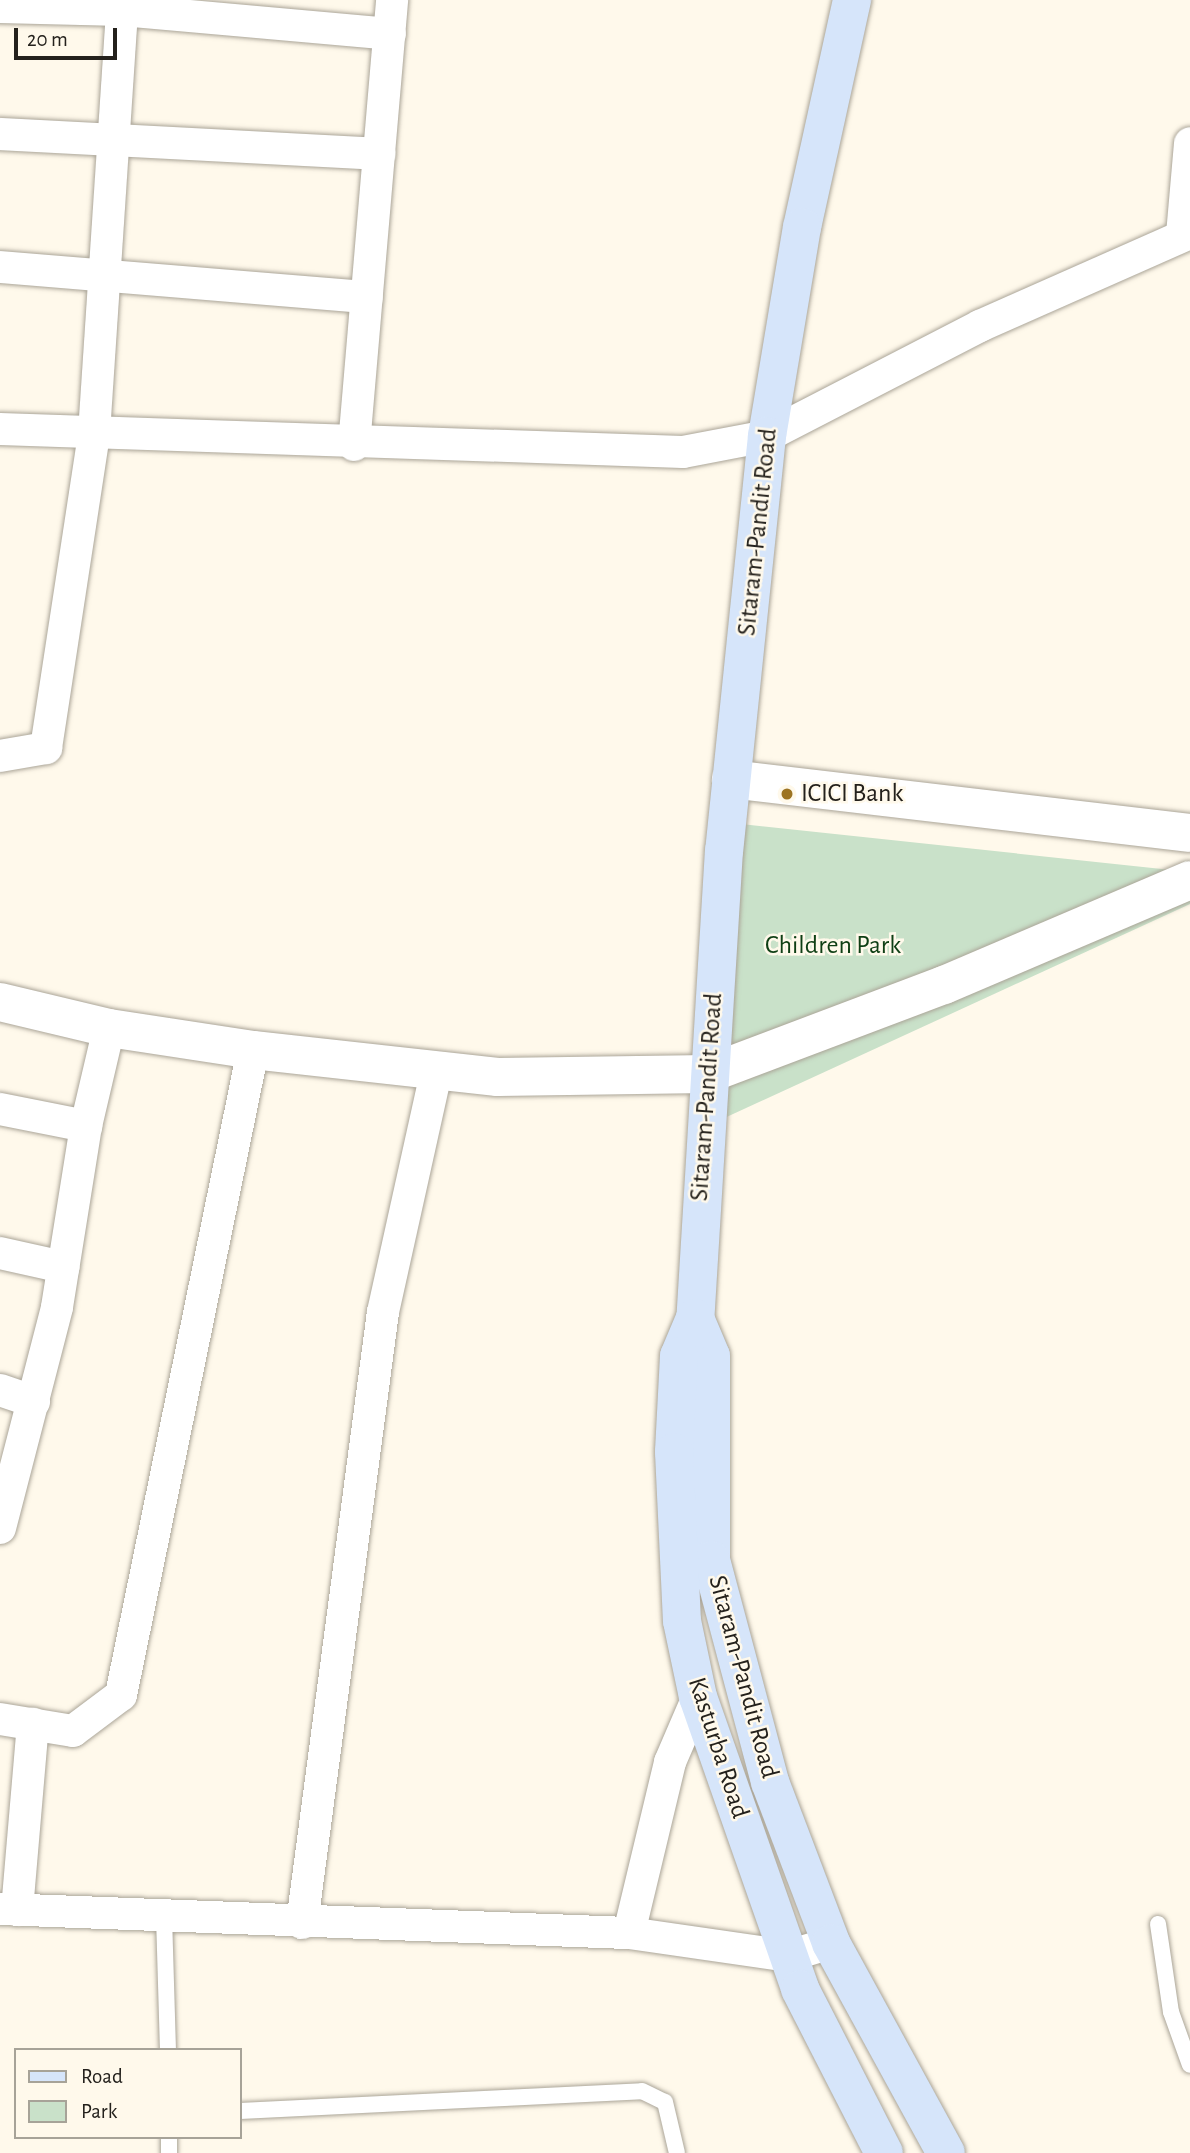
<!DOCTYPE html>
<style>
body{margin:0}
#map{position:relative;width:1190px;height:2153px;overflow:hidden;background:#fff9eb;font-family:"Alegreya Sans",sans-serif}
div>[style]{position:absolute}
[style*='--x']{left:calc(var(--x)*1px);top:calc(var(--y)*1px);width:calc(var(--w)*1px);rotate:calc(var(--a)*1deg)}
.green>*{inset:0;background:#c9e1c9}
.roads{filter:drop-shadow(0 0 2px #aba598) drop-shadow(0 0 2px #aba598)}
.lane>*{height:16px;margin:-8px;padding:0 8px;transform-origin:8px;border-radius:8px;background:#fff}
.street>*{height:32px;margin:-16px;padding:0 16px;transform-origin:16px;border-radius:16px;background:#fff}
.secondary>*{height:38px;margin:-19px;padding:0 19px;transform-origin:19px;border-radius:19px;background:#fff}
.primary>*{height:38px;margin:-19px;padding:0 19px;transform-origin:19px;border-radius:19px;background:#d6e5fa}
.dots>*{width:19px;height:19px;translate:-50% -50%;box-sizing:border-box;border:4px solid #fff9eb;border-radius:50%}
span{translate:-50% -50%;white-space:nowrap;text-align:center;line-height:1.15;-webkit-text-stroke:5px #fff9eb;paint-order:stroke}
.street-label{font-size:26px;color:#24211c}
.poi-label{font-size:26px;color:#24211c}
.left{translate:0 -50%;text-align:left}
.park-label{font-size:26px;color:#0f3f14}
.legend{position:absolute;left:14px;top:2048px;width:228px;height:91px;box-sizing:border-box;background:#fff9eb;border:2px solid #a7a398;margin:0;padding:9px 12px;list-style:none;font-size:21px;color:#24211c}
.legend li{display:flex;align-items:center;gap:14px;height:35px}
.legend b{width:35px;border:2px solid #a7a398}
.scale{position:absolute;left:14px;top:28px;width:103px;height:32px;box-sizing:border-box;border:4px solid #24211c;border-top:0;padding-left:9px;font-size:21px;line-height:24px;white-space:nowrap;color:#24211c;-webkit-text-stroke:5px #fff9eb;paint-order:stroke}
</style>
<div id="map">
<div class="green">
<i style="clip-path:polygon(732px 823px,1190px 872px,1190px 904px,707px 1126px)"></i>
</div>
<div class="roads">
<div class="lane">
<i style="--x:164;--y:1916;--w:134;--a:88.3"></i>
<i style="--x:1158;--y:1924;--w:89;--a:81.6"></i>
<i style="--x:1171;--y:2012;--w:56;--a:70.3"></i>
<i style="--x:240;--y:2111;--w:402;--a:-2.8"></i>
<i style="--x:642;--y:2091;--w:25;--a:26"></i>
<i style="--x:665;--y:2102;--w:52;--a:76.8"></i>
<i style="--x:169;--y:2137;--w:16;--a:90"></i>
</div>
<div class="street">
<i style="--x:0;--y:7;--w:122;--a:1.4"></i>
<i style="--x:122;--y:10;--w:269;--a:5.1"></i>
<i style="--x:0;--y:134;--w:380;--a:3"></i>
<i style="--x:1182;--y:235;--w:92;--a:-85"></i>
<i style="--x:0;--y:267;--w:368;--a:4.7"></i>
<i style="--x:0;--y:429;--w:683;--a:1.93"></i>
<i style="--x:683;--y:452;--w:86;--a:-10.8"></i>
<i style="--x:767;--y:436;--w:240;--a:-27.3"></i>
<i style="--x:980;--y:326;--w:230;--a:-23.9"></i>
<i style="--x:354;--y:445;--w:447;--a:-85.1"></i>
<i style="--x:0;--y:756;--w:47;--a:-9.9"></i>
<i style="--x:46;--y:748;--w:319;--a:-81.3"></i>
<i style="--x:94;--y:433;--w:434;--a:-86.2"></i>
<i style="--x:0;--y:1109;--w:88;--a:11.2"></i>
<i style="--x:0;--y:1253;--w:65;--a:12.5"></i>
<i style="--x:0;--y:1390;--w:36;--a:19"></i>
<i style="--x:0;--y:1528;--w:228;--a:-75.5"></i>
<i style="--x:57;--y:1307;--w:183;--a:-80.9"></i>
<i style="--x:86;--y:1126;--w:101;--a:-76.8"></i>
<i style="--x:0;--y:1719;--w:74;--a:9.3"></i>
<i style="--x:73;--y:1731;--w:60;--a:-36.9"></i>
<i style="--x:121;--y:1695;--w:658;--a:-78.43"></i>
<i style="--x:0;--y:1909;--w:629;--a:2.19"></i>
<i style="--x:629;--y:1933;--w:176;--a:-76.5"></i>
<i style="--x:670;--y:1762;--w:71;--a:-66.7"></i>
<i style="--x:17;--y:1910;--w:187;--a:-85.1"></i>
<i style="--x:302;--y:1923;--w:616;--a:-82.45"></i>
<i style="--x:383;--y:1312;--w:249;--a:-77.5"></i>
<i style="--x:629;--y:1933;--w:161;--a:8.2"></i>
<i style="--x:788;--y:1956;--w:45;--a:-16.8"></i>
</div>
<div class="secondary">
<i style="--x:731;--y:779;--w:462;--a:6.7"></i>
<i style="--x:0;--y:1002;--w:112;--a:13.4"></i>
<i style="--x:109;--y:1028;--w:146;--a:8.7"></i>
<i style="--x:253;--y:1050;--w:246;--a:6.3"></i>
<i style="--x:498;--y:1077;--w:210;--a:-0.8"></i>
<i style="--x:708;--y:1074;--w:252;--a:-20.7"></i>
<i style="--x:944;--y:985;--w:267;--a:-23.1"></i>
</div>
<div class="primary">
<i style="--x:852;--y:0;--w:232;--a:102.4"></i>
<i style="--x:802;--y:227;--w:212;--a:99.5"></i>
<i style="--x:767;--y:436;--w:416;--a:95.9"></i>
<i style="--x:724;--y:850;--w:469;--a:93.5"></i>
<i style="--x:695;--y:1318;--w:41;--a:67.2"></i>
<i style="--x:711;--y:1356;--w:204;--a:90"></i>
<i style="--x:711;--y:1560;--w:230;--a:75.1"></i>
<i style="--x:770;--y:1782;--w:172;--a:69.2"></i>
<i style="--x:831;--y:1943;--w:239;--a:61.3"></i>
<i style="--x:695;--y:1318;--w:41;--a:112.8"></i>
<i style="--x:679;--y:1356;--w:96;--a:93"></i>
<i style="--x:674;--y:1452;--w:169;--a:87.3"></i>
<i style="--x:682;--y:1621;--w:78;--a:78.1"></i>
<i style="--x:698;--y:1697;--w:309;--a:70.7"></i>
<i style="--x:800;--y:1989;--w:184;--a:62.9"></i>
</div>
</div>
<div class="dots">
<i style="left:787px;top:794px;background:#9d7422"></i>
</div>
<div class="street-label">
<span style="left:758px;top:532px;rotate:-84deg">Sitaram-Pandit Road</span>
<span style="left:707px;top:1097px;rotate:-86deg">Sitaram-Pandit Road</span>
<span style="left:743px;top:1677px;rotate:75deg">Sitaram-Pandit Road</span>
<span style="left:718px;top:1748px;rotate:72deg">Kasturba Road</span>
</div>
<div class="poi-label">
<span class="left" style="left:801px;top:794px">ICICI Bank</span>
</div>
<div class="park-label">
<span style="left:833px;top:946px">Children Park</span>
</div>
<ul class="legend">
<li><b style="height:9px;background:#d6e5fa"></b>Road</li>
<li><b style="height:19px;background:#c9e1c9"></b>Park</li>
</ul>
<div class="scale">20 m</div>
</div>
